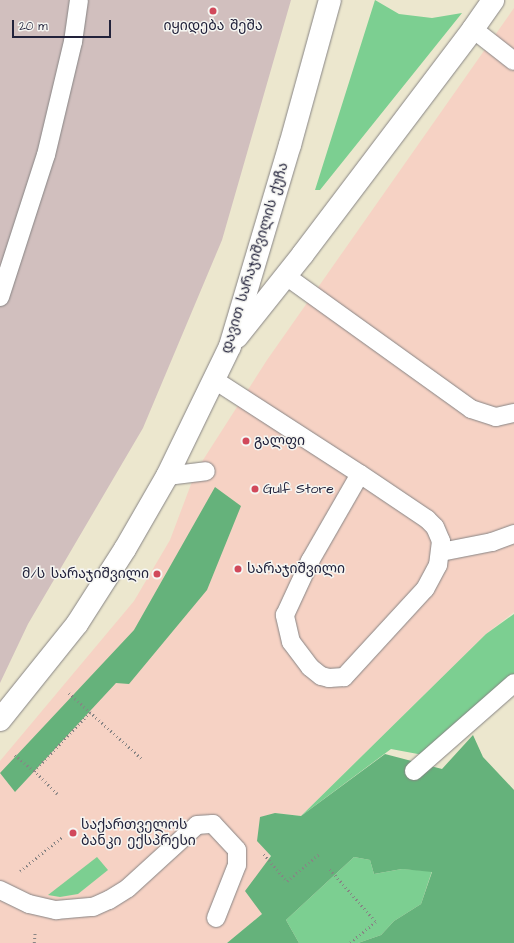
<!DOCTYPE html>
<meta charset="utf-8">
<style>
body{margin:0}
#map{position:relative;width:514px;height:943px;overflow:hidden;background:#ece7ce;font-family:"Architects Daughter","Noto Sans Georgian",sans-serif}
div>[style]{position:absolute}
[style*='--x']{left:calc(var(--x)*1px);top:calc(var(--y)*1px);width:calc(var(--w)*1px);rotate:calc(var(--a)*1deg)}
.built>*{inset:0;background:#f6d2c4}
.industrial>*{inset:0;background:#d1bfbe}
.green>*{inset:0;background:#7ccf91}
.forest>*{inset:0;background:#65b27b}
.path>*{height:2.5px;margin-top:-1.25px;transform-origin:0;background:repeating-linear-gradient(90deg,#878484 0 1px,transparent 0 4px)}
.roads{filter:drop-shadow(0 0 1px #878484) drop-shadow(0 0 1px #878484)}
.lane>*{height:18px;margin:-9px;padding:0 9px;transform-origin:9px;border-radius:9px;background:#fff}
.primary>*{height:22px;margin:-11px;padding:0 11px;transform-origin:11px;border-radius:11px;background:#fff}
.dots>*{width:11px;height:11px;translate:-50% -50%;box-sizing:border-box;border:2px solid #f6f6f2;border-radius:50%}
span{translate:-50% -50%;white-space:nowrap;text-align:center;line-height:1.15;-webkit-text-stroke:3px #f6f6f2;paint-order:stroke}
.poi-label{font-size:14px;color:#22223b}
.left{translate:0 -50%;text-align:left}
.right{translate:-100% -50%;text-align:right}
.street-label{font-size:14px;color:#22223b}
.scale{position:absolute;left:12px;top:20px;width:99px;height:18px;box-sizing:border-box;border:2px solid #22223b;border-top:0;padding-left:5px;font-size:12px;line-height:14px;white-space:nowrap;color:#22223b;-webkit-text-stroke:3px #f6f6f2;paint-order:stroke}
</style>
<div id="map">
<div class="built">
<i style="clip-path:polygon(514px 8px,514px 612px,486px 634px,301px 816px,275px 813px,262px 914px,227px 943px,0 943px,0 761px,134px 601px,170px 540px,196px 471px,267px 360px)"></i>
</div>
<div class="industrial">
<i style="clip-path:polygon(0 0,291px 0,222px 240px,143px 428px,28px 624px,0 683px)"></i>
</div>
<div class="green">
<i style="clip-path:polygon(375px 0,399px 14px,432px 18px,462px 13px,320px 190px,315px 190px)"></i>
<i style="clip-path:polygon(514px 614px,514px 687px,434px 757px,391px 749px,301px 816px,486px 634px)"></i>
<i style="clip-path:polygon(97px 857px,108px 870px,78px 894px,60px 897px,48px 895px)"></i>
<i style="clip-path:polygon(354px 857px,370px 860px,374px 874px,402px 869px,432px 871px,421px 904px,394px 921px,381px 935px,358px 943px,299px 943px,286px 920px)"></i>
</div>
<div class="forest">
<i style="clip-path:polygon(215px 487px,241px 506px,207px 590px,129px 684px,116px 683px,15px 792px,0 773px,134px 630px)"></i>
<i style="clip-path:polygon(473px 735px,483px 757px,514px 790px,514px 943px,358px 943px,381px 935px,394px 921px,421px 904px,432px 872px,402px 869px,374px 874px,370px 860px,354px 857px,286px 920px,299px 943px,227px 943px,262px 914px,245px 891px,271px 856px,257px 841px,260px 817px,275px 813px,301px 816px,385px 754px,442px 769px)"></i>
</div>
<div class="path">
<i style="--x:69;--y:693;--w:28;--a:42"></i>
<i style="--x:15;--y:755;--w:25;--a:40"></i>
<i style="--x:57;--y:794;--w:33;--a:-135"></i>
<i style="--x:34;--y:771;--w:81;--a:-46.5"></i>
<i style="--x:90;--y:712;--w:69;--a:42"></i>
<i style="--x:264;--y:854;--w:35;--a:50"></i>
<i style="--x:287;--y:881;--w:42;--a:-40.2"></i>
<i style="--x:330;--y:869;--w:70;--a:49"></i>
<i style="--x:376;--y:922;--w:33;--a:141"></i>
<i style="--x:20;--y:871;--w:54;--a:-39"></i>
<i style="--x:34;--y:943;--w:11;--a:-85"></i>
</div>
<div class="roads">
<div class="lane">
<i style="--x:473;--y:29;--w:52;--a:38"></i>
<i style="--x:286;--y:276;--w:228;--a:35.7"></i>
<i style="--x:471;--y:409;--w:26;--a:18"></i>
<i style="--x:496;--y:417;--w:18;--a:-13"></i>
<i style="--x:0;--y:297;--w:149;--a:-72.1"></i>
<i style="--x:46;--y:155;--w:116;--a:-76.6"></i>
<i style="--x:73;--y:42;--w:42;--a:-81.9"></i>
<i style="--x:213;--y:379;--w:175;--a:32.9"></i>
<i style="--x:360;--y:474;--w:81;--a:33.9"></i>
<i style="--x:427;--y:519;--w:11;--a:45"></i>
<i style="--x:435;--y:527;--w:15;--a:67"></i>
<i style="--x:441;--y:541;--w:24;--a:97"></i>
<i style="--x:438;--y:565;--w:27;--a:118"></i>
<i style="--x:425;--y:589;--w:120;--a:132.6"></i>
<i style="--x:344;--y:677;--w:15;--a:176"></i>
<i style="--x:329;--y:678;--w:8;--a:-166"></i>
<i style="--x:321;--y:676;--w:14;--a:-141"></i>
<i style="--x:310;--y:667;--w:31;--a:-127"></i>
<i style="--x:291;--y:642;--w:28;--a:-103"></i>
<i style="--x:285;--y:615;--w:60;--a:-65.2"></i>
<i style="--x:310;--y:561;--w:100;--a:-60.1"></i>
<i style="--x:167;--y:476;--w:39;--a:-7"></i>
<i style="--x:441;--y:552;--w:52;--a:-11.1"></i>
<i style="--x:492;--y:542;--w:23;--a:-20"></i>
<i style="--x:414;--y:771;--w:133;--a:-41.3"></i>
<i style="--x:0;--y:890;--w:32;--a:26"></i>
<i style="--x:29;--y:904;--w:28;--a:13"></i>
<i style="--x:56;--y:910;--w:37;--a:-5"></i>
<i style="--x:93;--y:907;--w:17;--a:-24"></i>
<i style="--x:109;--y:900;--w:22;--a:-32"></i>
<i style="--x:128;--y:888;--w:93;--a:-42.4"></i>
<i style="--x:197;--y:825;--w:16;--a:-4"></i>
<i style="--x:213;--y:824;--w:35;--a:47"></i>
<i style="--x:237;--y:850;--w:15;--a:90"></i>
<i style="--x:237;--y:865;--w:57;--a:111.6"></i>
</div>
<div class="primary">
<i style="--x:237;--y:337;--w:106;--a:-51.5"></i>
<i style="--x:303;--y:254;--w:282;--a:-52.9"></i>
<i style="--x:473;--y:29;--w:35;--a:-55"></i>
<i style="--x:0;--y:720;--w:123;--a:-51.3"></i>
<i style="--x:77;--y:624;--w:89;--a:-57.4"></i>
<i style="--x:125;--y:549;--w:84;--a:-60.1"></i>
<i style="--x:167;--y:476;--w:144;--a:-64.1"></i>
<i style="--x:230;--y:346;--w:210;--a:-73.4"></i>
<i style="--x:290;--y:145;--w:150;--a:-74.6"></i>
</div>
</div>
<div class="dots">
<i style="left:213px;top:11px;background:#d1495b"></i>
<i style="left:246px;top:441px;background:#d1495b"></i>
<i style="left:255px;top:489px;background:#d1495b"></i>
<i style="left:238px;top:569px;background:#d1495b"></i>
<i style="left:157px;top:574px;background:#d1495b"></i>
<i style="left:73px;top:833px;background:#d1495b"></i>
</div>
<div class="poi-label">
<span style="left:213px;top:26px">იყიდება შეშა</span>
<span class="left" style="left:254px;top:441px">გალფი</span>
<span class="left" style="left:263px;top:489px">Gulf Store</span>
<span class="left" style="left:247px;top:569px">სარაჯიშვილი</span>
<span class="right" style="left:149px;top:574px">მ/ს სარაჯიშვილი</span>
<span class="left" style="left:81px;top:833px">საქართველოს<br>ბანკი ექსპრესი</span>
</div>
<div class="street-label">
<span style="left:255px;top:258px;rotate:-73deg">დავით სარაჯიშვილის ქუჩა</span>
</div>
<div class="scale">20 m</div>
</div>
